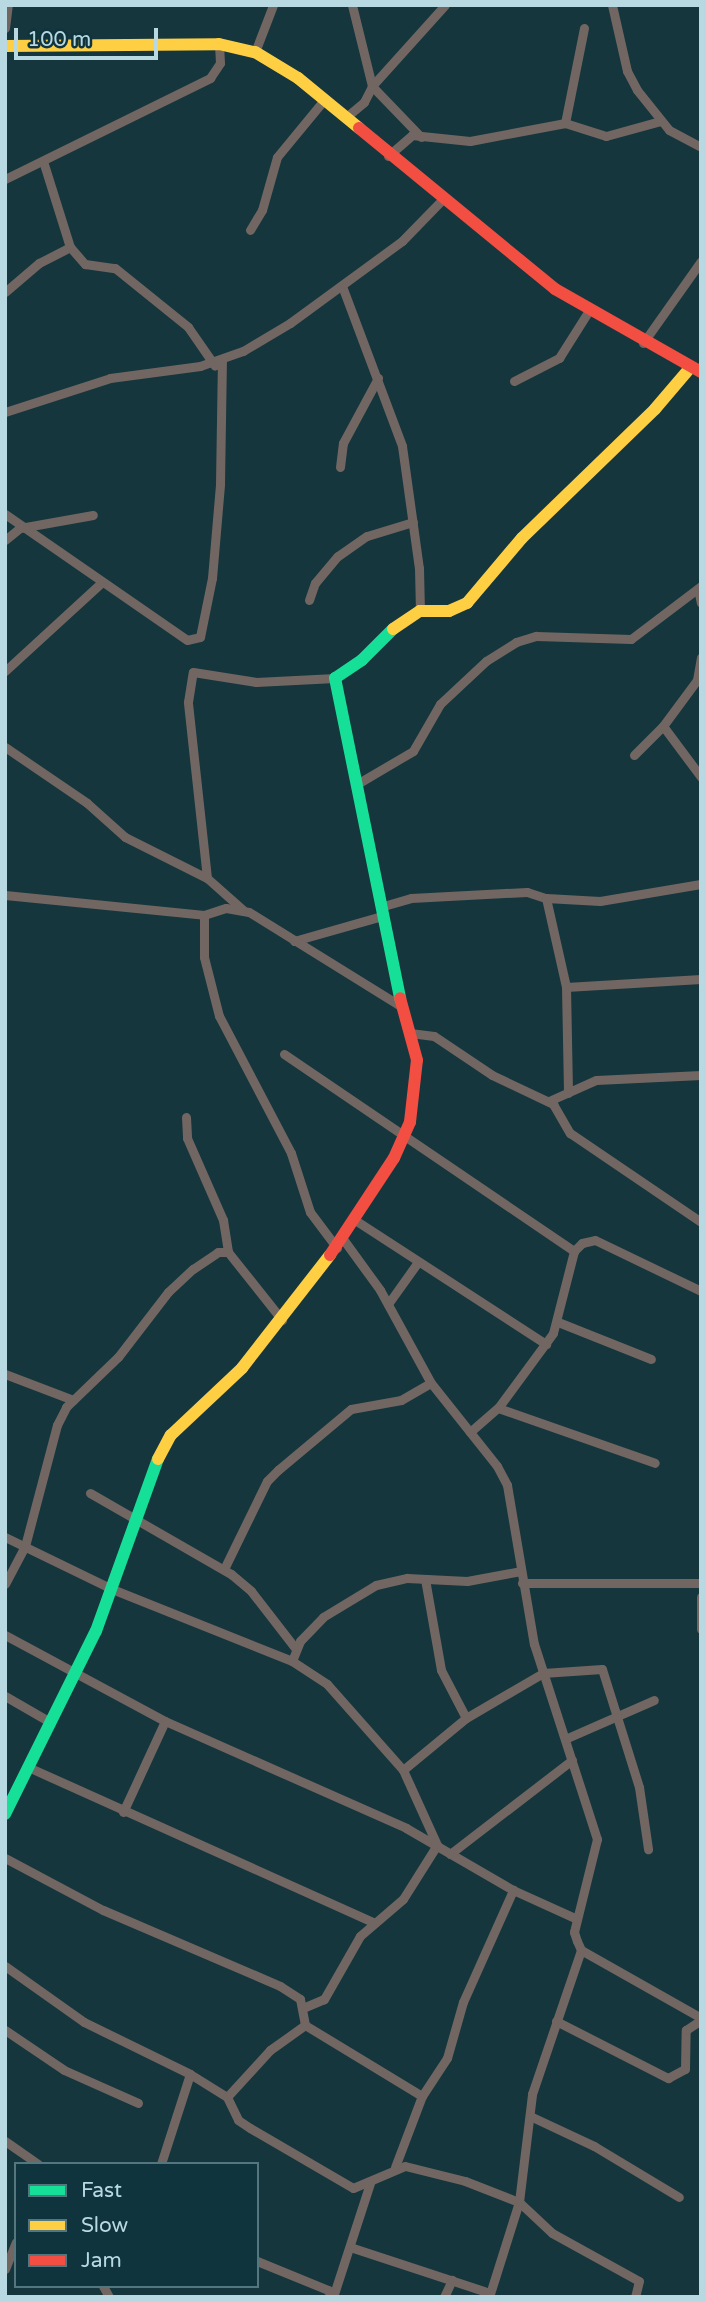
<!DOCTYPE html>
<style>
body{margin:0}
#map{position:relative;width:706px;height:2302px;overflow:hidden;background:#15363d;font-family:"Varela Round",sans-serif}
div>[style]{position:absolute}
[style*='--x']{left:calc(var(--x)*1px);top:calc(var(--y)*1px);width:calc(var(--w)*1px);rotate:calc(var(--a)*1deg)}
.street>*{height:9px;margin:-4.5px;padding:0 4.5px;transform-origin:4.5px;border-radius:4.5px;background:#726662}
.fast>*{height:12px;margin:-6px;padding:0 6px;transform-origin:6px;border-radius:6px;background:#16e098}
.slow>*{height:12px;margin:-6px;padding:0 6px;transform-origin:6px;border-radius:6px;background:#ffcf43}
.jam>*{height:12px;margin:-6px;padding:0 6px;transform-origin:6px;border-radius:6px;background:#f24e42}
span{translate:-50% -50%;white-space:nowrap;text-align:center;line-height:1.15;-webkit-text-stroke:7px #0f343d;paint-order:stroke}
.frame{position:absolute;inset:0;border:7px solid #b8d8e2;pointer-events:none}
.legend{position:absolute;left:14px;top:2162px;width:245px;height:126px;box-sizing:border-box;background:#0f343d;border:2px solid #53767f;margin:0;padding:9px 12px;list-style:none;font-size:21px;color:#b8d8e2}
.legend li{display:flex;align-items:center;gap:14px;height:35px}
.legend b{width:35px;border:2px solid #53767f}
.scale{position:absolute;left:14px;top:28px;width:144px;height:32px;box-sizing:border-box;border:4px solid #b8d8e2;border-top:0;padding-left:9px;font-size:21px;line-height:24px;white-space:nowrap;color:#b8d8e2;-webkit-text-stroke:5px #0f343d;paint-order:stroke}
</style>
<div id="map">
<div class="street">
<i style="--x:612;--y:5;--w:68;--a:77.2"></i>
<i style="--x:627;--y:71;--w:21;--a:62"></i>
<i style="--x:637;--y:90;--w:51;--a:51.3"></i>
<i style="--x:669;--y:130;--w:36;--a:28"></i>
<i style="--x:5;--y:28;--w:23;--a:-83"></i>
<i style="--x:584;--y:28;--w:97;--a:101.3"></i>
<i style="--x:565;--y:123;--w:43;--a:17.6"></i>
<i style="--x:606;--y:136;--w:57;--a:-15.3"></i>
<i style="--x:255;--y:52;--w:50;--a:-69"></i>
<i style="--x:345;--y:118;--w:25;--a:-40"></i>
<i style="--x:364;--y:102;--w:18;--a:-63"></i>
<i style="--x:372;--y:86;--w:83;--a:-103.9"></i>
<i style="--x:421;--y:137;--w:71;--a:-133.9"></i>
<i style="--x:372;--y:86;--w:109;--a:-48"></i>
<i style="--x:388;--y:156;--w:32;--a:-41"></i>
<i style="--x:412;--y:135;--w:58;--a:5.9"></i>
<i style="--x:470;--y:141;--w:97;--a:-10.7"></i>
<i style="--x:43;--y:161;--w:90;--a:72.6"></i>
<i style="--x:70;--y:247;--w:23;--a:49"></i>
<i style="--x:85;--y:264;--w:30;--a:8"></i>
<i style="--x:115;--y:268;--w:94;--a:38.9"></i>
<i style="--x:188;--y:327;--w:47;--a:55.3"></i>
<i style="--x:5;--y:179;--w:229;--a:-26.2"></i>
<i style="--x:210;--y:78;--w:18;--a:-56"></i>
<i style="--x:220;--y:63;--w:19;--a:-93"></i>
<i style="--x:250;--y:230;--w:23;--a:-59"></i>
<i style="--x:262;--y:210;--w:55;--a:-74.2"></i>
<i style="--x:277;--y:157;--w:74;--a:-50.5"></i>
<i style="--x:342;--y:286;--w:171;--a:69.4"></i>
<i style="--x:402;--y:446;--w:123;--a:82.1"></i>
<i style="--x:419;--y:568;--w:43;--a:88.7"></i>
<i style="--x:5;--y:292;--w:45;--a:-40.5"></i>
<i style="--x:39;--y:263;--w:35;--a:-27"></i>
<i style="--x:643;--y:343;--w:100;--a:-54.7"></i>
<i style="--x:514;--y:381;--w:51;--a:-27.1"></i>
<i style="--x:559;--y:358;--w:54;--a:-57.8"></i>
<i style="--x:5;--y:412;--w:110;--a:-17.9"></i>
<i style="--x:110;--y:378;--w:91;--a:-7.6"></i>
<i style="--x:200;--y:366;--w:46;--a:-19.2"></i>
<i style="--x:243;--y:351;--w:55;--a:-30.8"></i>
<i style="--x:290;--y:323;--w:139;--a:-36.2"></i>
<i style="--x:402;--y:241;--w:57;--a:-45.7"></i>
<i style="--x:340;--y:467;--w:24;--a:-83"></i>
<i style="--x:343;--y:443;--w:74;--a:-61.7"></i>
<i style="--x:5;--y:514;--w:221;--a:34.7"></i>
<i style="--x:187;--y:640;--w:13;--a:-13"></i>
<i style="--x:200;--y:637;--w:60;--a:-78.5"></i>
<i style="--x:212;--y:578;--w:94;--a:-85.1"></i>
<i style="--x:220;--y:484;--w:125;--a:-89.1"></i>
<i style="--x:5;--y:540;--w:19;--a:-39"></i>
<i style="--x:20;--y:528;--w:74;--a:-10.1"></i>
<i style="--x:698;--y:589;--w:14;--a:78"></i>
<i style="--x:309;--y:600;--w:18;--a:-71"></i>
<i style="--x:315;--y:583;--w:35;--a:-50"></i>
<i style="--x:338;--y:556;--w:35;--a:-35"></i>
<i style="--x:367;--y:536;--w:48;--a:-16.9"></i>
<i style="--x:5;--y:671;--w:130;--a:-42.5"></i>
<i style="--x:663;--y:726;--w:64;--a:53.3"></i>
<i style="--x:5;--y:747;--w:99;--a:34.3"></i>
<i style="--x:87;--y:803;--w:51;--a:41.8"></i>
<i style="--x:125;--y:837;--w:92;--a:26.6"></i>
<i style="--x:207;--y:878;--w:48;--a:41.6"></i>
<i style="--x:634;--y:755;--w:41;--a:-45"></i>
<i style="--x:663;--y:726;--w:57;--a:-53.5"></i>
<i style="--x:697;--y:680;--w:23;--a:-80"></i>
<i style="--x:357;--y:784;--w:65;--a:-30.5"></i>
<i style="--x:413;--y:751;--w:54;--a:-60.1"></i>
<i style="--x:440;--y:704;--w:63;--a:-43.1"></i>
<i style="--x:486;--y:661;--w:36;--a:-32"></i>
<i style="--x:516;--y:642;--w:21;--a:-17"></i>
<i style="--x:536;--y:636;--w:95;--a:1.8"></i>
<i style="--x:631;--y:639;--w:88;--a:-37.1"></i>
<i style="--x:207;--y:878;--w:177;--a:-96.2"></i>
<i style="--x:188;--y:702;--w:30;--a:-81"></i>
<i style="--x:193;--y:672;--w:64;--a:9"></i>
<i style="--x:256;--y:682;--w:79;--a:-2.9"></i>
<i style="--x:5;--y:895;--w:200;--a:5.7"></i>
<i style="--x:546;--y:898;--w:91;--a:77.3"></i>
<i style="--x:566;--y:987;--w:106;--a:88.9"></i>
<i style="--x:380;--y:907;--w:32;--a:-16"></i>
<i style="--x:411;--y:898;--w:116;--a:-3"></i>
<i style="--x:527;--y:892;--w:20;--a:18"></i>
<i style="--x:546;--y:898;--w:54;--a:3.2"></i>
<i style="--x:600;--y:901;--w:102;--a:-9.6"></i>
<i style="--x:294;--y:941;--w:91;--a:-15.9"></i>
<i style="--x:566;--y:987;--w:135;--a:-3.4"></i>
<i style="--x:410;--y:1033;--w:24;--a:7"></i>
<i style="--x:434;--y:1036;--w:70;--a:33.9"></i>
<i style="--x:492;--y:1075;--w:68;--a:25.4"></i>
<i style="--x:553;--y:1104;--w:34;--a:60"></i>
<i style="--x:570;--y:1133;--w:158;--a:34.2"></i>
<i style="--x:284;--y:1054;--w:351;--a:34.2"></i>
<i style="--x:549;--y:1101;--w:51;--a:-24.1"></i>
<i style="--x:596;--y:1080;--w:105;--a:-2.7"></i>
<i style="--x:186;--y:1117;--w:21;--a:87"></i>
<i style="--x:187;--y:1138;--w:90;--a:66.3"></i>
<i style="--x:223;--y:1220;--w:32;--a:81"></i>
<i style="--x:355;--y:1220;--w:228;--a:33"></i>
<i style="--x:343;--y:1239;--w:63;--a:54"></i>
<i style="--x:380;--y:1290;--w:106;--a:61.3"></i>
<i style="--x:431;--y:1383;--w:106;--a:51.5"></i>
<i style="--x:497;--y:1466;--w:21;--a:62"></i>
<i style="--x:507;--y:1485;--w:161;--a:80.4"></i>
<i style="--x:534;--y:1644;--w:205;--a:72.1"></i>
<i style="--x:597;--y:1839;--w:96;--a:103.9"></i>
<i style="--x:574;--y:1932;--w:9;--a:72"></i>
<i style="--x:577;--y:1941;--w:10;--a:66"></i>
<i style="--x:581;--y:1950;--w:138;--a:29.5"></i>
<i style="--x:337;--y:1248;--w:45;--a:-126.9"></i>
<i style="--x:310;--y:1212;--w:62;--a:-107.9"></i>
<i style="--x:291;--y:1153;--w:155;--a:-117.7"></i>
<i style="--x:219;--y:1016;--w:61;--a:-104.3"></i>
<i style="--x:204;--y:957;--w:42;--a:-90"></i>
<i style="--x:204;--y:915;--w:23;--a:-18"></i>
<i style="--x:226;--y:908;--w:23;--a:10"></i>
<i style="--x:249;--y:912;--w:180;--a:31.8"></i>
<i style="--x:388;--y:1304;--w:52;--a:-54.5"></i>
<i style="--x:558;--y:1322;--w:100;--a:21.7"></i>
<i style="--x:5;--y:1374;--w:73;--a:20.9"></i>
<i style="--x:498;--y:1408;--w:166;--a:19.3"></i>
<i style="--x:470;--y:1432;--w:37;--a:-41"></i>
<i style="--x:498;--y:1408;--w:93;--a:-53.7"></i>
<i style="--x:553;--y:1333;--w:85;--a:-75.6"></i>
<i style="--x:574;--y:1251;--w:11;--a:-45"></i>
<i style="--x:582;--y:1243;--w:13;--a:-13"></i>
<i style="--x:595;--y:1240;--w:118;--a:25.7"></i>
<i style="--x:90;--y:1493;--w:163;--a:29.9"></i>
<i style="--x:231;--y:1574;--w:26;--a:40"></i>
<i style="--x:251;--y:1591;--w:73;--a:52.2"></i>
<i style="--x:5;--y:1537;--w:119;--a:25.9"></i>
<i style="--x:112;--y:1589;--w:194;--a:21.8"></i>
<i style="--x:292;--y:1661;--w:42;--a:33.3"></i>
<i style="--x:327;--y:1684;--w:115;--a:48.5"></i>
<i style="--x:403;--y:1770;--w:82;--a:65.6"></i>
<i style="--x:437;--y:1845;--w:64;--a:122.2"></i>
<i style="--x:403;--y:1899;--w:57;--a:139.3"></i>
<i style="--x:360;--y:1936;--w:73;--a:119.7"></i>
<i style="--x:324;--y:1999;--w:23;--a:157"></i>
<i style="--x:224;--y:1569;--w:98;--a:-64"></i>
<i style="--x:267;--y:1481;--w:16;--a:-45"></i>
<i style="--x:278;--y:1470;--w:95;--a:-39.9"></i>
<i style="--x:351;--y:1409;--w:51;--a:-10.2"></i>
<i style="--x:401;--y:1400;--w:34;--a:-30"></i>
<i style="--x:425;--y:1579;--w:92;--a:80"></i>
<i style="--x:441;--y:1670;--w:54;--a:62.5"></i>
<i style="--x:522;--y:1583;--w:179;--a:0"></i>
<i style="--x:5;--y:1584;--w:43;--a:-62.2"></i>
<i style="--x:25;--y:1546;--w:125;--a:-75.2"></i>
<i style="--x:57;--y:1425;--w:20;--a:-63"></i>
<i style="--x:66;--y:1407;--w:72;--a:-43.9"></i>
<i style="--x:118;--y:1357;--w:82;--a:-52.4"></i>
<i style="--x:168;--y:1292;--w:34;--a:-43"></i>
<i style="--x:193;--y:1269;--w:30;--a:-34"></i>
<i style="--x:218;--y:1252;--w:10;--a:0"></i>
<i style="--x:228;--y:1252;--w:87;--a:51.5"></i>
<i style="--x:701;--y:1597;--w:32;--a:90"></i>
<i style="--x:5;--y:1635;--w:182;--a:28.3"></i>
<i style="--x:165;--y:1721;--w:264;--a:23.9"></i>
<i style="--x:406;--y:1828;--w:124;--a:30.1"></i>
<i style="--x:513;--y:1890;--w:70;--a:24.4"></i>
<i style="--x:292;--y:1661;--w:22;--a:-68"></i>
<i style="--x:300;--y:1641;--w:33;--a:-46"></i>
<i style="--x:323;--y:1617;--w:62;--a:-31.1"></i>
<i style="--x:376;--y:1585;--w:32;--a:-13"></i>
<i style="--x:407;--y:1578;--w:60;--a:2.9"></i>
<i style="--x:467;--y:1581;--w:55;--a:-10.5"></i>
<i style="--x:5;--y:1696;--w:52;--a:30"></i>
<i style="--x:565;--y:1739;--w:97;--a:-23.7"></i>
<i style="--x:28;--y:1767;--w:380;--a:24.2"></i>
<i style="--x:403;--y:1770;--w:82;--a:-39.5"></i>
<i style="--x:466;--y:1718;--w:89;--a:-30.3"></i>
<i style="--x:543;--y:1673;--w:59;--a:-3.9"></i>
<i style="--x:602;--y:1669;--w:124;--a:72.6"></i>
<i style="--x:639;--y:1787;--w:63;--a:81.7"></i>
<i style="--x:123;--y:1812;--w:100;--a:-65.2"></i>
<i style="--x:450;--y:1854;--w:154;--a:-37.6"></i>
<i style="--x:5;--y:1858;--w:111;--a:28"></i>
<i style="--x:103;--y:1910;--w:193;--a:23.2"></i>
<i style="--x:280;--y:1986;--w:24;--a:33"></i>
<i style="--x:300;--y:1999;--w:26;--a:79"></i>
<i style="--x:305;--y:2025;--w:137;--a:31.3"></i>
<i style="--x:5;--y:1966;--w:97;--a:35.3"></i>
<i style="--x:84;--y:2022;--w:118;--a:26.1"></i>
<i style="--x:190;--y:2074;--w:95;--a:107.9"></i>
<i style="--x:556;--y:2021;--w:126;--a:27"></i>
<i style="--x:668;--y:2078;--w:19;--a:-28"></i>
<i style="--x:685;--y:2069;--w:39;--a:-89"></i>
<i style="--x:686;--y:2030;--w:18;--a:-34"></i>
<i style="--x:5;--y:2030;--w:71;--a:34.1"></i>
<i style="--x:64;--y:2070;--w:81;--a:24"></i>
<i style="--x:190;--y:2074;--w:44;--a:31.9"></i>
<i style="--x:227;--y:2097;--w:25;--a:64"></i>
<i style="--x:238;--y:2120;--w:14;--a:34"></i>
<i style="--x:250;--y:2128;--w:119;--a:30.2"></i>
<i style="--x:353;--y:2188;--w:56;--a:-22.9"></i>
<i style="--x:405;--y:2166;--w:62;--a:14"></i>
<i style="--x:465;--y:2181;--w:58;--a:21.3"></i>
<i style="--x:519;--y:2202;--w:45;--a:43.2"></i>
<i style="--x:552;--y:2233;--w:99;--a:28.9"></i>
<i style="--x:639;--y:2281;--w:16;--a:104"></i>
<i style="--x:227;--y:2097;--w:64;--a:-47.5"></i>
<i style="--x:270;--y:2050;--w:43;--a:-35.5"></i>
<i style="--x:530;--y:2116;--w:71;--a:25.1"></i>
<i style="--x:594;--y:2146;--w:99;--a:31"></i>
<i style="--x:5;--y:2141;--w:40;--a:34.9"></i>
<i style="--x:395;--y:2167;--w:76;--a:-69.2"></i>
<i style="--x:422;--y:2096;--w:45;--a:-56.7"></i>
<i style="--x:447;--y:2058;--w:58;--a:-74.1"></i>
<i style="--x:463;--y:2002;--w:123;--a:-65.9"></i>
<i style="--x:350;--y:2247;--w:147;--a:18.2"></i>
<i style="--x:257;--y:2261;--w:77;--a:22.2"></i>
<i style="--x:328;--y:2290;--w:8;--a:67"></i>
<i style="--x:5;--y:2269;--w:29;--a:-68"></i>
<i style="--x:103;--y:2286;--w:13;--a:61"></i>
<i style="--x:333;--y:2297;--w:120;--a:-72"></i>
<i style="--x:444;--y:2297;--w:19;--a:-65"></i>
<i style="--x:489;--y:2297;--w:100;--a:-72.5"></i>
<i style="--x:519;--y:2202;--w:109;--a:-83.1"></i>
<i style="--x:532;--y:2094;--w:152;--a:-71.2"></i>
</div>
<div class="fast">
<i style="--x:393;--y:629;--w:44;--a:135"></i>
<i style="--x:362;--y:660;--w:32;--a:146"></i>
<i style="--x:335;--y:678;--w:327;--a:78.5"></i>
<i style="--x:5;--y:1814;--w:204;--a:-63.6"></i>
<i style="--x:96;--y:1631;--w:183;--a:-70.2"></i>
</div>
<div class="slow">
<i style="--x:5;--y:46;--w:214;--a:-0.5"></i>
<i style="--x:219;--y:44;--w:37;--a:13"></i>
<i style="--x:255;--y:52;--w:50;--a:31.2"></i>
<i style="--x:298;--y:78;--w:79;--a:39.3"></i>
<i style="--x:393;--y:629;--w:32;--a:-34"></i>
<i style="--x:420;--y:611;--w:29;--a:0"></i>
<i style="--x:449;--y:611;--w:20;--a:-24"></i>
<i style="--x:467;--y:603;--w:85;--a:-49.8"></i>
<i style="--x:522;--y:538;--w:185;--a:-44.1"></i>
<i style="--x:655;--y:409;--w:54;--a:-49.5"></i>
<i style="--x:158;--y:1459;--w:27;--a:-62"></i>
<i style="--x:171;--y:1435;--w:98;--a:-43.3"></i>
<i style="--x:242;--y:1368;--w:143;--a:-52.1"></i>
</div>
<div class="jam">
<i style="--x:359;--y:128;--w:254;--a:39.4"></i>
<i style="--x:555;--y:289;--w:168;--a:29.6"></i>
<i style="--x:330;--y:1255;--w:116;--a:-56.6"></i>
<i style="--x:394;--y:1158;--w:39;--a:-66"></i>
<i style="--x:410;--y:1122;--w:62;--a:-83.6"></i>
<i style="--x:417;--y:1060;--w:64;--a:-105.3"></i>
</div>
<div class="frame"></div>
<ul class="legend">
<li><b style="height:9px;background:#16e098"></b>Fast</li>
<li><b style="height:9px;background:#ffcf43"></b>Slow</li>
<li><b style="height:9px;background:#f24e42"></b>Jam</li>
</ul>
<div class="scale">100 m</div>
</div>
